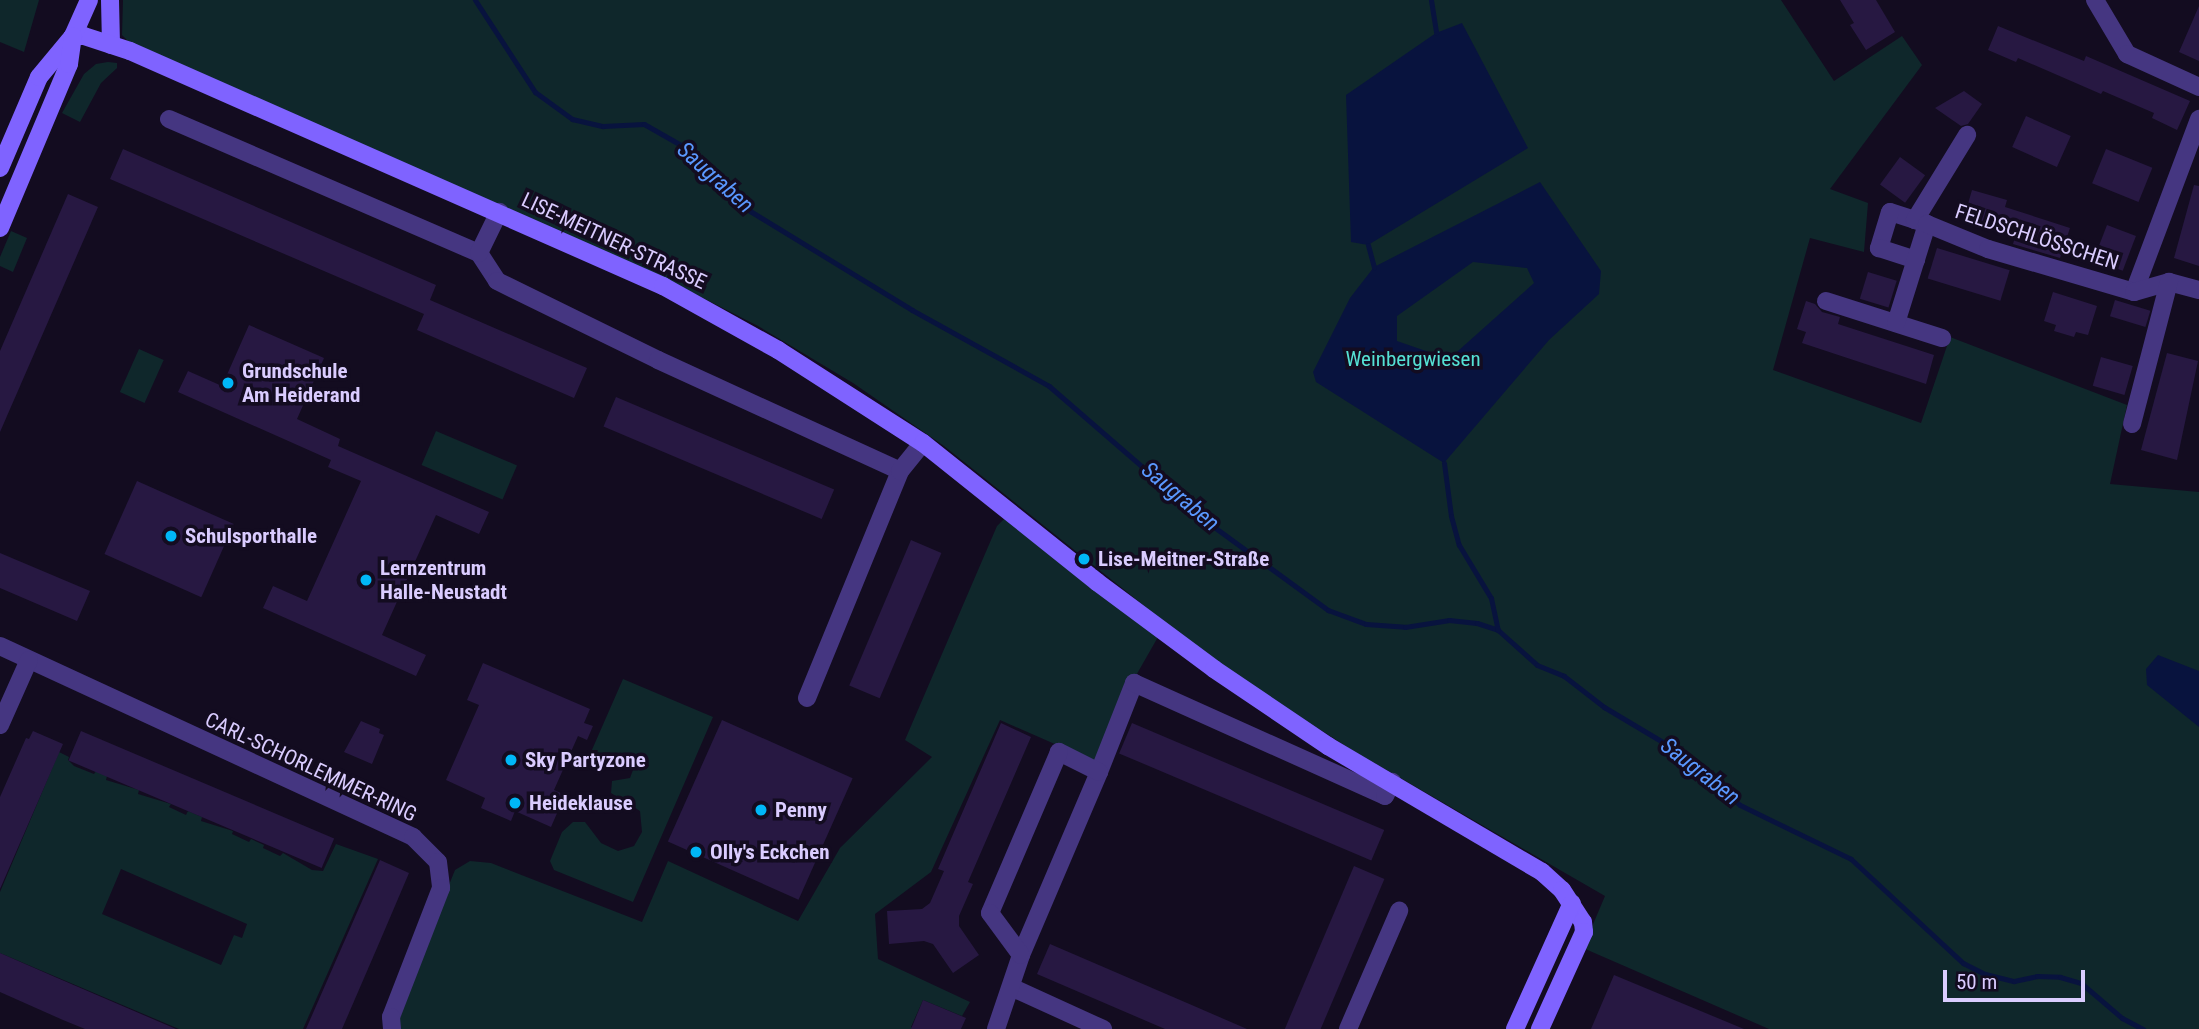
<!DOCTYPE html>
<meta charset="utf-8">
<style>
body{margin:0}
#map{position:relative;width:2199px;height:1029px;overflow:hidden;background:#130c20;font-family:"Roboto Condensed",sans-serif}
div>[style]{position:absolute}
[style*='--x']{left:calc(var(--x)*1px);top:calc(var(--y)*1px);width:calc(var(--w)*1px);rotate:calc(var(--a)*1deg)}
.green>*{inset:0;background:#0f272b;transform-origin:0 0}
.water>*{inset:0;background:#08133e}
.stream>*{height:5px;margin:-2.5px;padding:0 2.5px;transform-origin:2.5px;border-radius:2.5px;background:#08133e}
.building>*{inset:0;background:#271842;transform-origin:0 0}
.street>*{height:18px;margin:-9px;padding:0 9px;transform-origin:9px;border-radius:9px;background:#453681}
.secondary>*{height:18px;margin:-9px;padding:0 9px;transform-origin:9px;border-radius:9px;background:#7f63ff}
.dots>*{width:19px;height:19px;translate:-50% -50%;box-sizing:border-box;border:4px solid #130c20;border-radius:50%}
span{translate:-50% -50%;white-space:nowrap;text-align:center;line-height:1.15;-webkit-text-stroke:7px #130c20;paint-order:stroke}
.street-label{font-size:21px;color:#daccff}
.park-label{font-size:21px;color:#55e1d4}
.poi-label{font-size:21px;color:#daccff;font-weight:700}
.left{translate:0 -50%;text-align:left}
.water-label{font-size:23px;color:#5a98ff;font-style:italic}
.scale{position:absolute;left:1943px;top:970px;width:142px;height:32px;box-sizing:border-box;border:4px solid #daccff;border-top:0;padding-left:9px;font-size:21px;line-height:24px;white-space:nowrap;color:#daccff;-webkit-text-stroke:5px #130c20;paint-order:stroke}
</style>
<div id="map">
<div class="green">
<i style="clip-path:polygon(0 0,39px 0,24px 52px,0 42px)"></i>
<i style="clip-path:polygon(123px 0,1781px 0,1834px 81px,1902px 36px,1922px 65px,1830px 189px,1868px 203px,1864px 252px,1810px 238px,1773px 370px,1921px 423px,1950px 337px,2127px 405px,2110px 484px,2199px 492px,2199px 1029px,1769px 1029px,1583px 948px,1605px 896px,1352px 750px,1248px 683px,1162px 620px,944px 446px,853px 383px,758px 326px,654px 273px,128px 41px,122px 35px)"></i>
<i style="clip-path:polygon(108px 62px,117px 63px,117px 68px,101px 83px,80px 122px,62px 113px,84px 74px,96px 64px)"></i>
<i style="clip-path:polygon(11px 231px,27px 238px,13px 272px,0 266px,0 257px)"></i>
<i style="left:139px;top:349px;width:27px;height:47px;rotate:24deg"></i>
<i style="left:436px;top:431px;width:88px;height:37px;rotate:23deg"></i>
<i style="clip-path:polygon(1008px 515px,1162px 630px,1134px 679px,1098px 763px,1000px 720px,931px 872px,875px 914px,878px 959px,970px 1002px,962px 1016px,923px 1000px,911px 1027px,914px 1029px,399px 1029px,399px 1008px,455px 870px,470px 861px,491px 863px,642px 922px,668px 861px,798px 921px,840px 848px,932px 757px,905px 740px,997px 526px)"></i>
<i style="clip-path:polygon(623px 679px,713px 717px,633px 902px,554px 870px,550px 861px,562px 832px,573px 822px,585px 822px,601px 843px,618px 851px,634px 846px,642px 832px,640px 811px,611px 793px,612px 781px,630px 778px,633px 770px,591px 752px)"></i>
<i style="clip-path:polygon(evenodd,59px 752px,69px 757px,68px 760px,74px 766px,94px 774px,96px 771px,107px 776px,106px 780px,139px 790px,138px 794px,171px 804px,169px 807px,186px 815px,188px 811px,202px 817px,201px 821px,233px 831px,232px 834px,249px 842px,251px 839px,264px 845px,263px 848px,280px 856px,283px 853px,312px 870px,323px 871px,336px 844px,378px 859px,303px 1029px,179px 1029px,0 953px,0 892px,59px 752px,121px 869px,247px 924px,242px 938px,234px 935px,221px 965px,102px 914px,121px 869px)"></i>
</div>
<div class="water">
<i style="clip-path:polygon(1462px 23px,1528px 148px,1368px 245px,1351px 242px,1346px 95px,1436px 33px)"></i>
<i style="clip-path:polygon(evenodd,1540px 182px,1601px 271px,1599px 294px,1549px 340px,1444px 463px,1316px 382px,1313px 372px,1350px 298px,1374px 267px,1540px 182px,1473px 262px,1527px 268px,1534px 283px,1449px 359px,1397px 341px,1397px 316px,1473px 262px)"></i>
<i style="clip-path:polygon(2158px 655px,2199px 671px,2199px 727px,2147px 685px,2146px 669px)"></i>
</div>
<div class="stream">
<i style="--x:475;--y:0;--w:110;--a:56.9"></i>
<i style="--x:535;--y:92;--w:46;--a:36.1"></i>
<i style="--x:572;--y:119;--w:32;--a:13"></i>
<i style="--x:603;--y:126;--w:41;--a:-2.8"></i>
<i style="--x:644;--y:124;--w:48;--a:29.7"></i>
<i style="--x:686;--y:148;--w:90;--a:44.5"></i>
<i style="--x:750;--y:211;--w:190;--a:31.4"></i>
<i style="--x:912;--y:310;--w:157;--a:29"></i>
<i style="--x:1049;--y:386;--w:198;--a:40.9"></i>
<i style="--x:1199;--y:516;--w:160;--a:36.1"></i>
<i style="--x:1328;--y:610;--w:40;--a:20.2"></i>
<i style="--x:1366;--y:624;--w:39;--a:4"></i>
<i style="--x:1405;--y:627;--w:45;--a:-9"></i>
<i style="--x:1449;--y:620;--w:28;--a:6"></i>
<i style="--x:1477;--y:623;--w:22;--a:18"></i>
<i style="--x:1498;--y:630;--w:52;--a:41.9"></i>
<i style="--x:1537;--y:665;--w:29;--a:22"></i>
<i style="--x:1564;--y:676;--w:51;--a:37.8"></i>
<i style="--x:1604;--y:707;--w:84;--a:30.8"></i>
<i style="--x:1676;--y:750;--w:84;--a:40.7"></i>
<i style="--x:1740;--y:805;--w:123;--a:25.9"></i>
<i style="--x:1851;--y:859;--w:153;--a:42.9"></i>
<i style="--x:1963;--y:963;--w:25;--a:27"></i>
<i style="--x:1985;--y:974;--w:30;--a:14"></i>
<i style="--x:2014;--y:981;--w:24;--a:-12"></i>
<i style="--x:2037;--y:976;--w:23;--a:2"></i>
<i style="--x:2060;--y:977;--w:22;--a:16"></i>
<i style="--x:2081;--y:983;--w:54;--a:40.5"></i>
<i style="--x:2122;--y:1018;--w:24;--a:28"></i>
<i style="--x:1431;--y:0;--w:33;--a:81"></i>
<i style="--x:1368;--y:245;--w:23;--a:75"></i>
<i style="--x:1444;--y:463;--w:53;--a:82.5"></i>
<i style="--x:1451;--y:516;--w:30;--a:75"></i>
<i style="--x:1459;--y:545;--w:62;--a:58.9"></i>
<i style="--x:1491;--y:598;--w:33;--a:78"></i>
</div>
<div class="building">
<i style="clip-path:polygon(1840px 0,1876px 0,1895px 32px,1866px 50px,1850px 25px,1854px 23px)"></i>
<i style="clip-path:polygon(2199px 6px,2199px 61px,2179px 52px)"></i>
<i style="clip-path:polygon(1998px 26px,2084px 61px,2086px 56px,2190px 101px,2177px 130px,2152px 118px,2154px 113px,2103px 91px,2101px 94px,2018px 58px,2016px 62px,1988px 50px)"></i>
<i style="clip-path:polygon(1964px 91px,1982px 104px,1968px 124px,1961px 126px,1935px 108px)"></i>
<i style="left:2026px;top:116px;width:49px;height:34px;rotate:24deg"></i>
<i style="clip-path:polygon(123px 149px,436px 285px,430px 300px,587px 368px,574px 398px,417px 330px,424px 314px,110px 179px)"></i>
<i style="left:2106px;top:149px;width:50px;height:37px;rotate:22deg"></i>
<i style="left:1900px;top:157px;width:31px;height:34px;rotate:36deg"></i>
<i style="clip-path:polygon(2194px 185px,2199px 186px,2199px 266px,2174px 258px)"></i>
<i style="clip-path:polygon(1972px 190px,2007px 200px,2005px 207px,2070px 228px,2060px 258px,2013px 244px,2015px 237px,1963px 221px)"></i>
<i style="clip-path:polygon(68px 194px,98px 207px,0 432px,0 351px)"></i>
<i style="left:2107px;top:225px;width:31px;height:37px;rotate:21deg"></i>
<i style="left:1937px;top:248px;width:76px;height:32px;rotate:17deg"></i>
<i style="left:1868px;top:272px;width:30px;height:28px;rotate:17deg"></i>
<i style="clip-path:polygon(2053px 292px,2097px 306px,2088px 335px,2076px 332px,2074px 337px,2054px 331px,2056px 325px,2044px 321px)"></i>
<i style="left:2115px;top:300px;width:37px;height:17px;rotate:17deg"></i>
<i style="clip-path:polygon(1806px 301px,1815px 304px,1822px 312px,1840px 317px,1838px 324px,1934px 355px,1926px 384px,1802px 343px,1806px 332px,1797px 329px)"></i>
<i style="clip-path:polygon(249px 325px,324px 358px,297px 419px,340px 439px,338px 446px,489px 512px,479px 534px,436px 515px,382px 635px,426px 655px,416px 676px,263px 608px,273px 586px,307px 601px,361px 481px,328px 467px,331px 460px,178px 392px,188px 371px,222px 386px)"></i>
<i style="clip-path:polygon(2167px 353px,2198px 361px,2177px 460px,2141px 450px)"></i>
<i style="left:2101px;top:357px;width:33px;height:30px;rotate:16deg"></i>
<i style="left:616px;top:397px;width:237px;height:32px;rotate:23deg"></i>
<i style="left:137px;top:481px;width:106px;height:80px;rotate:24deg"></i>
<i style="left:911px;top:540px;width:33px;height:158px;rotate:23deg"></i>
<i style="clip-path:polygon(0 553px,90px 591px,77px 621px,0 588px)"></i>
<i style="clip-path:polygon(483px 663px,590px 709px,584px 723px,593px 726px,587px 740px,578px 736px,554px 790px,565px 795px,551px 827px,515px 811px,511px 821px,481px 808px,485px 798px,446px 780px,479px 705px,467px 700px)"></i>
<i style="left:722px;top:720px;width:143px;height:133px;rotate:24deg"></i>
<i style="clip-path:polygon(361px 721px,380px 729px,379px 733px,384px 735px,372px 764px,344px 752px)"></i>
<i style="clip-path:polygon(1001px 723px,1031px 737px,968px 882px,973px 884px,959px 916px,959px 926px,979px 955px,953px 973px,933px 944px,924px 941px,889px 944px,887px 911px,922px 909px,930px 903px,944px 871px,938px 869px)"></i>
<i style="left:1132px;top:723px;width:274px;height:33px;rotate:23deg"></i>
<i style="clip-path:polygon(33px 731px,63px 744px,0 889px,0 797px,26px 738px,29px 739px)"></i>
<i style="left:81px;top:731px;width:275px;height:32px;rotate:23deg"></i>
<i style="clip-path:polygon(380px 860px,409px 873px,380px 941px,342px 1029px,306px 1029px)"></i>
<i style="left:1354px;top:866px;width:33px;height:177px;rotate:23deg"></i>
<i style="clip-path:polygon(1050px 944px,1194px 1006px,1247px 1029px,1165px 1029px,1037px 974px)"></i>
<i style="clip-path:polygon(0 953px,55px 977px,176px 1029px,85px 1029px,63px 1020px,0 992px)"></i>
<i style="clip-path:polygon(1614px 975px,1744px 1029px,1591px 1029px)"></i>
<i style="clip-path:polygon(923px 1000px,966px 1018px,961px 1029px,911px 1029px)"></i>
</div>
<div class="street">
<i style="--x:2095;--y:0;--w:63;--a:59.3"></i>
<i style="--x:2127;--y:54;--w:79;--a:24.6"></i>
<i style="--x:169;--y:119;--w:338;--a:23.4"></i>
<i style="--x:479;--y:253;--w:33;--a:57"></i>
<i style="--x:497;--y:281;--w:179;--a:26.1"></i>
<i style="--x:658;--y:360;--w:266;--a:24.6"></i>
<i style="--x:1915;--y:220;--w:26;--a:-162"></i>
<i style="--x:1890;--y:212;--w:38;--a:107"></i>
<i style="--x:1879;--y:248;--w:39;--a:18"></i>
<i style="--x:1927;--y:224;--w:13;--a:-162"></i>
<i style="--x:1915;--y:220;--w:100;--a:-58.5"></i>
<i style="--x:479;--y:253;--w:46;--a:-64"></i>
<i style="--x:2134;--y:292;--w:185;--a:-69.4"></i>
<i style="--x:1826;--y:301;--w:122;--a:17.7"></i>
<i style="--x:1896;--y:323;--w:104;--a:-72.6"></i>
<i style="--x:1927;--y:224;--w:66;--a:22.3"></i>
<i style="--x:1988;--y:249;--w:152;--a:16.4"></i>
<i style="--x:2134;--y:292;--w:36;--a:-16"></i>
<i style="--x:2169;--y:282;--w:31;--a:15"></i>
<i style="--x:2132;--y:424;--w:147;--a:-75.4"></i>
<i style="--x:0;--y:646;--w:455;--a:24.8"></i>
<i style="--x:413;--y:837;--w:35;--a:45"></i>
<i style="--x:438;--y:862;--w:26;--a:83"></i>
<i style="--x:441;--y:888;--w:138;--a:111.2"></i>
<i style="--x:391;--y:1017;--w:12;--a:85"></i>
<i style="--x:807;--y:698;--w:245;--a:-67.7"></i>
<i style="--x:900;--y:471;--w:36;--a:-51"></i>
<i style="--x:0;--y:725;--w:71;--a:-66"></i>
<i style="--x:1099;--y:772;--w:96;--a:-68.5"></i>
<i style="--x:1134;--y:683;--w:275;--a:24.2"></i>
<i style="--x:1385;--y:796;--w:16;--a:-63"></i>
<i style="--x:1013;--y:988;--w:99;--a:24.5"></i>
<i style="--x:996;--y:1029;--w:78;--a:-71.3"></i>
<i style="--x:1021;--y:955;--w:199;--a:-66.9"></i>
<i style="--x:1099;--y:772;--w:45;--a:-153.4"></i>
<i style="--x:1059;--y:752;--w:175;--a:113.2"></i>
<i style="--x:990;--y:913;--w:52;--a:53.6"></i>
<i style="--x:1348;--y:1029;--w:129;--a:-66.6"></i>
</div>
<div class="secondary">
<i style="--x:110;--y:0;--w:45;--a:88.7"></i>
<i style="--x:73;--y:36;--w:11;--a:0"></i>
<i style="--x:84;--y:36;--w:48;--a:18.1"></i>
<i style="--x:130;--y:51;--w:583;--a:23.79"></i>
<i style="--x:663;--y:286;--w:132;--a:29.1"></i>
<i style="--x:778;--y:350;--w:172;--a:32.7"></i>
<i style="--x:923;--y:443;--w:223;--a:38.6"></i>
<i style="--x:1097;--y:582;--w:146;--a:36.6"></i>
<i style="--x:1214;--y:669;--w:138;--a:34"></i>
<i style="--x:1328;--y:746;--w:248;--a:30.5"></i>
<i style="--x:1542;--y:872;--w:27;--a:42"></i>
<i style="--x:1562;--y:890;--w:38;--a:57"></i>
<i style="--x:1583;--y:922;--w:10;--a:84"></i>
<i style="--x:1584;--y:932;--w:107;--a:114.4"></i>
<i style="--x:0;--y:168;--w:99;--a:-66.8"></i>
<i style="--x:39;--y:77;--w:53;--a:-50.3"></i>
<i style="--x:73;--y:36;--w:39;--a:-66"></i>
<i style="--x:0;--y:228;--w:178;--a:-67.2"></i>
<i style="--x:69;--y:64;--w:28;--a:-82"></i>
<i style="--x:1515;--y:1029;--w:138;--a:-65.7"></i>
</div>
<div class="dots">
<i style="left:228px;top:383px;background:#00b7f7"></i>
<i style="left:171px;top:536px;background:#00b7f7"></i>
<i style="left:1084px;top:559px;background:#00b7f7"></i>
<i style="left:366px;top:580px;background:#00b7f7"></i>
<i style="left:511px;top:760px;background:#00b7f7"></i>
<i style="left:515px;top:803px;background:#00b7f7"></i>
<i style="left:761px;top:810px;background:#00b7f7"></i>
<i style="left:696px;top:852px;background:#00b7f7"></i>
</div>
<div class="street-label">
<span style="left:2037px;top:237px;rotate:18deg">FELDSCHLÖSSCHEN</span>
<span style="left:614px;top:241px;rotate:25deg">LISE-MEITNER-STRASSE</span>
<span style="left:311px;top:767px;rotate:25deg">CARL-SCHORLEMMER-RING</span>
</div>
<div class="park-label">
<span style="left:1413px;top:359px">Weinbergwiesen</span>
</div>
<div class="poi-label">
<span class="left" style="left:242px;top:383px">Grundschule<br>Am Heiderand</span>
<span class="left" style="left:185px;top:536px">Schulsporthalle</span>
<span class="left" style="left:1098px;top:559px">Lise-Meitner-Straße</span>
<span class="left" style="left:380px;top:580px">Lernzentrum<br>Halle-Neustadt</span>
<span class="left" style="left:525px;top:760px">Sky Partyzone</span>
<span class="left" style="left:529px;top:803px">Heideklause</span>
<span class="left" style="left:775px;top:810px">Penny</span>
<span class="left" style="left:710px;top:852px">Olly's Eckchen</span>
</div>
<div class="water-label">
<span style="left:715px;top:178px;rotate:42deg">Saugraben</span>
<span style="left:1180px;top:497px;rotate:40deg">Saugraben</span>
<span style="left:1700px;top:772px;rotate:38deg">Saugraben</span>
</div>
<div class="scale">50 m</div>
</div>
